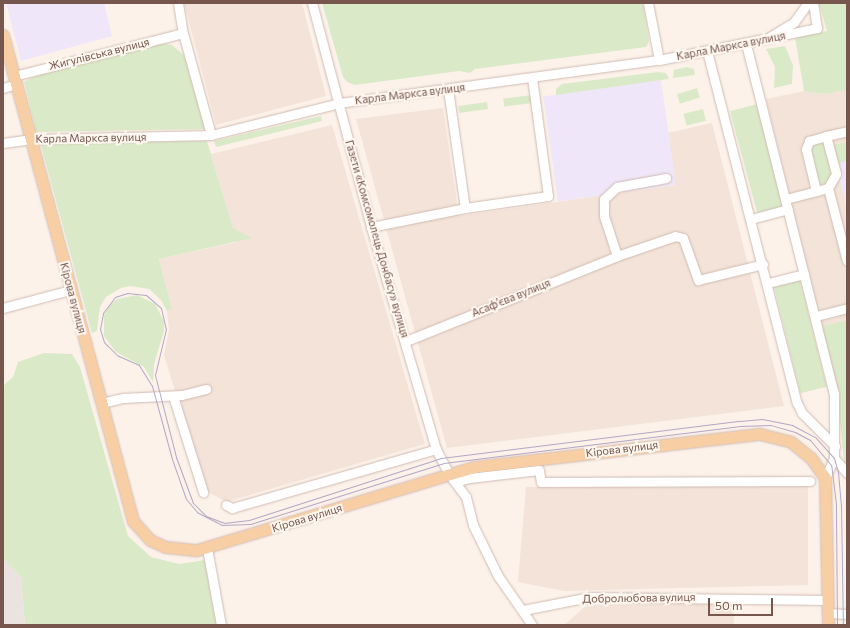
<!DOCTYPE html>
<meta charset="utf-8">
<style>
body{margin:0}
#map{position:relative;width:850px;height:628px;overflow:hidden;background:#fcf2ea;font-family:Commissioner,sans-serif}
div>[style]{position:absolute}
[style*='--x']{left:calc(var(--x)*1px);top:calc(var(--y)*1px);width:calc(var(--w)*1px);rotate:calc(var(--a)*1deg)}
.residential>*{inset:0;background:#f3e3d8}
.industrial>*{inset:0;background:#ebe3df}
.education>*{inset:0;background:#efe6f9;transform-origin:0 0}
.green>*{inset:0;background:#daeac8;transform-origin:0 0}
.roads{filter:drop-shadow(0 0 1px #d0bbb2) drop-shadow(0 0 1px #d0bbb2)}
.minor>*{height:9px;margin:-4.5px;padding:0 4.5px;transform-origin:4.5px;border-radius:4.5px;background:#fff}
.major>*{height:11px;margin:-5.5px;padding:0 5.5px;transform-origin:5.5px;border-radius:5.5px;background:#f8cea5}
.tram>*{height:1px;margin:-0.5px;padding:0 0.5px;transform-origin:0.5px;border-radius:0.5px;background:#b4a7c6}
span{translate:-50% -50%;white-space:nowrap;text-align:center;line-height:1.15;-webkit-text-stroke:4px #fef7f0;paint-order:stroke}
.street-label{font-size:11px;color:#76564d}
.frame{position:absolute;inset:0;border:4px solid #76564d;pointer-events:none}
.scale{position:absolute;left:708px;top:598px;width:65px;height:18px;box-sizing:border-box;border:2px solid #76564d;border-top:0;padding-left:5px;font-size:12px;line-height:14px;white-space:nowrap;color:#76564d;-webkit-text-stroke:3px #fef7f0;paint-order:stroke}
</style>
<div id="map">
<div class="residential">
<i style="clip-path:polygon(184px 3px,302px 3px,326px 96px,216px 125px)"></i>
<i style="clip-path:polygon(847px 90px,847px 142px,831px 145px,847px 208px,847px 320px,822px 326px,766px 99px,804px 91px,825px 94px)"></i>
<i style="clip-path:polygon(443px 108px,459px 216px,675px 185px,668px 133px,712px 123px,784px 406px,447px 448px,356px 119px)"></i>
<i style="clip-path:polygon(332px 125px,425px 444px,226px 502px,205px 490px,164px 355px,169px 330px,167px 311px,172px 309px,159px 259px,237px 242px,211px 154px)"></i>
<i style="clip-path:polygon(808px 485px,808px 585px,564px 591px,518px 582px,526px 487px)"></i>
<i style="clip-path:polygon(733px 604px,734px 625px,564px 625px,587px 605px)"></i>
</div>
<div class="industrial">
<i style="clip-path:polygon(3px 558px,21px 577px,25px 625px,3px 625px)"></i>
</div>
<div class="education">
<i style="clip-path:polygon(6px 3px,104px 3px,112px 36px,21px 61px)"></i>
<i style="left:661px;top:80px;width:106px;height:119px;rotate:82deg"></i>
<i style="clip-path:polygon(847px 161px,847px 208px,836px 164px)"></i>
</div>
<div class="green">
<i style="clip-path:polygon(322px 3px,643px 3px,649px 41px,646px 47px,475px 69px,470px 73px,459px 71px,355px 85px,347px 82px,343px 77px)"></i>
<i style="clip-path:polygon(819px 3px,847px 3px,847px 90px,825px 94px,804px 91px,795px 37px,827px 31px)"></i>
<i style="clip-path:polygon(161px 43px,172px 45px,184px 55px,205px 129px,36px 132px,24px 82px,33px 77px)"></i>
<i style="clip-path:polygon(785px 46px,793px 65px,792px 84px,774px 88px,775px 67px,766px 49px)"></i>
<i style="clip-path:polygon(687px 67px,694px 69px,695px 75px,673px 78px,674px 70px)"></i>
<i style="clip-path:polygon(658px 72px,666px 73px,669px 79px,556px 95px,556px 89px,562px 84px)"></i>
<i style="left:697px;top:88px;width:10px;height:21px;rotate:73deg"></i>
<i style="left:532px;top:95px;width:8px;height:29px;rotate:83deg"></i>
<i style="left:487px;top:102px;width:7px;height:29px;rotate:82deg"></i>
<i style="left:757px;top:104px;width:107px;height:28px;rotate:75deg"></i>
<i style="left:703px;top:109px;width:12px;height:20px;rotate:76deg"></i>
<i style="clip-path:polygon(321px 116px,322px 121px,216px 147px,214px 141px)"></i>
<i style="clip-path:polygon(819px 140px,824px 141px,833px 177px,824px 185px,818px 182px,811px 151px)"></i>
<i style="clip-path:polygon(207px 141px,233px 228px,252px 238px,159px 259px,172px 309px,167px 311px,161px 300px,149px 289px,130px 286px,121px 288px,106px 297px,100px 307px,97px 331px,92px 333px,40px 142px)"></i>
<i style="clip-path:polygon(847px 142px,847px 161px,836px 164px,831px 145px)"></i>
<i style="left:800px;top:280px;width:110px;height:27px;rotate:76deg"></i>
<i style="clip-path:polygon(137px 295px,155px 304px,164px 321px,164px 331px,154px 364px,153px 382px,144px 367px,116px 352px,104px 336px,104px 315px,109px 306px,117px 299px)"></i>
<i style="clip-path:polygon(847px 320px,847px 490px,837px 394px,822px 326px)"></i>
<i style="clip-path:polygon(44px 353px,72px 354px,80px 367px,128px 536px,151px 557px,179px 564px,205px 560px,217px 625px,25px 625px,21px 577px,3px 558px,3px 386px,13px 377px,18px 362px)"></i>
</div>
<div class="roads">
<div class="minor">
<i style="--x:178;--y:3;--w:30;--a:81"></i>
<i style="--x:183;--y:33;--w:106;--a:74.6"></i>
<i style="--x:312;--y:3;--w:232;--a:75.2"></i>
<i style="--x:371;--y:227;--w:231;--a:73.7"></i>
<i style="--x:436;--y:449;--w:27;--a:63"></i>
<i style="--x:448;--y:473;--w:30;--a:53"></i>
<i style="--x:466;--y:497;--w:29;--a:76"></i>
<i style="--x:473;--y:525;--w:57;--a:63.9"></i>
<i style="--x:498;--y:576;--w:60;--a:55.2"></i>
<i style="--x:648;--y:3;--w:58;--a:79.1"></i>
<i style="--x:771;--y:36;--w:27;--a:-31"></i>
<i style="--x:794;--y:22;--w:24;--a:-54"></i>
<i style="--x:746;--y:44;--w:361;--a:75.9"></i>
<i style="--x:834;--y:394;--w:64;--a:90"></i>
<i style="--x:834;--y:458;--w:22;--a:114"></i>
<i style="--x:707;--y:51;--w:363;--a:75.7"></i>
<i style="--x:797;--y:403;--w:11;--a:63"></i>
<i style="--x:802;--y:413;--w:47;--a:45"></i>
<i style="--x:14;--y:76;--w:174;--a:-14.3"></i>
<i style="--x:3;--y:88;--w:14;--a:-17"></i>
<i style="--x:448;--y:89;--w:120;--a:81.9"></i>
<i style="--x:465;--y:208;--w:84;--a:-8.2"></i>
<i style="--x:548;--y:196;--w:119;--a:-97.7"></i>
<i style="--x:826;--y:136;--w:22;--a:-13"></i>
<i style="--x:3;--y:143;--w:29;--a:-8"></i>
<i style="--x:32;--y:139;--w:179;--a:-1.3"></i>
<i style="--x:211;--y:135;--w:132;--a:-14"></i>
<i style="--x:339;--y:103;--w:323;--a:-7.7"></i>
<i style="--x:659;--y:60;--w:161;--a:-11.4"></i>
<i style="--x:817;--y:28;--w:25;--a:-99"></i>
<i style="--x:816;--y:191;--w:43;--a:-103.4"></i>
<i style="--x:806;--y:149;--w:9;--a:-69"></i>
<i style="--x:809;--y:141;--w:18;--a:-16"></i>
<i style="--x:826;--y:136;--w:39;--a:75"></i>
<i style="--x:836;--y:174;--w:16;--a:120"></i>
<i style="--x:786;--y:199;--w:43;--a:-14.7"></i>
<i style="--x:828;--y:188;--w:75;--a:75.4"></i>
<i style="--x:751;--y:219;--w:38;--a:-15"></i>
<i style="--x:371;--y:227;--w:96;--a:-11.4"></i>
<i style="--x:617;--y:256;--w:61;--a:-19"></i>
<i style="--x:675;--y:236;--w:8;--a:14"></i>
<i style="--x:683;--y:238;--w:45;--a:70.3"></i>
<i style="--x:698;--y:280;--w:67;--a:-13.8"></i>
<i style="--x:768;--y:283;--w:37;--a:-14"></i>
<i style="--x:3;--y:308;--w:69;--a:-15"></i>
<i style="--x:816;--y:316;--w:32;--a:-14"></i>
<i style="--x:406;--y:341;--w:227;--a:-21.9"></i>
<i style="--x:617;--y:256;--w:42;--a:-108"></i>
<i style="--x:604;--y:216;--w:17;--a:-90"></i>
<i style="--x:604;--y:199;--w:18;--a:-43"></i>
<i style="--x:617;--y:187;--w:50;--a:-10.4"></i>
<i style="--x:173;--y:396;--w:101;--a:72.6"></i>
<i style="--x:101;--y:403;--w:23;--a:-13"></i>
<i style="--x:123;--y:398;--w:59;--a:-2.9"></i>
<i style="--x:182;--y:395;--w:25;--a:-14"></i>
<i style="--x:834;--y:458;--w:20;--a:49"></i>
<i style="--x:455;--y:482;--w:15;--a:-16"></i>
<i style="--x:469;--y:478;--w:70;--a:-6.5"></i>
<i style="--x:539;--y:470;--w:12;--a:81"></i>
<i style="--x:541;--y:482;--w:269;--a:-0.2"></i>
<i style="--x:226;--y:505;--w:7;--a:27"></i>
<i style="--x:232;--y:508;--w:212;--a:-16.1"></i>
<i style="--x:207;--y:548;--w:78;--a:79.7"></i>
<i style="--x:523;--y:610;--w:67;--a:-11.1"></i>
<i style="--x:589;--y:597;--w:238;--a:0.7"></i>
<i style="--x:828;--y:613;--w:19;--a:3"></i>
</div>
<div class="major">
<i style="--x:3;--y:35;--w:503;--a:75.02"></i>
<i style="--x:133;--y:521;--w:25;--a:48"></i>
<i style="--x:150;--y:540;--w:17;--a:24"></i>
<i style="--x:166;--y:547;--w:31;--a:6"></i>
<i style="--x:197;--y:550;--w:288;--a:-16.7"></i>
<i style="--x:473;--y:467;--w:289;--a:-6.6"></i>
<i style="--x:760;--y:434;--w:32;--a:14"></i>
<i style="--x:791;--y:442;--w:26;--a:39"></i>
<i style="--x:811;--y:458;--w:24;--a:55"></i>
<i style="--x:825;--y:478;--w:147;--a:88.8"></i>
</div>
</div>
<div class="tram">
<i style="--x:837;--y:625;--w:121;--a:-90.5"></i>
<i style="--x:836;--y:504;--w:39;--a:-97"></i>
<i style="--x:831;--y:465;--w:33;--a:-130"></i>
<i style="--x:810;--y:440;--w:17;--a:-152"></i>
<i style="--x:795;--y:432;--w:25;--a:-164"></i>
<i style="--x:771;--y:425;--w:31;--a:178"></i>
<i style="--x:740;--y:426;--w:298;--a:172.9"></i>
<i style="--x:444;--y:463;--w:203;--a:162.5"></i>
<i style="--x:250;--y:524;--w:28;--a:178"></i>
<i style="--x:222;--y:525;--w:28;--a:-153"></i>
<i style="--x:197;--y:512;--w:17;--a:-130"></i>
<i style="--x:186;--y:499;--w:42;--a:-109.3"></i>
<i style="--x:172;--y:459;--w:76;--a:-105.3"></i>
<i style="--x:152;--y:386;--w:25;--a:-122"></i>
<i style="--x:139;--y:365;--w:24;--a:-156"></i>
<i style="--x:117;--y:355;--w:18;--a:-135"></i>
<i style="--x:104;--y:342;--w:14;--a:-107"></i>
<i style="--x:100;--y:329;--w:16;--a:-79"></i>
<i style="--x:103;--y:313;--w:20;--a:-53"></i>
<i style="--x:115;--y:297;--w:13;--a:-18"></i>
<i style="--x:127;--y:293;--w:19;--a:6"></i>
<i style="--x:146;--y:295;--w:20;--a:41"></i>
<i style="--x:161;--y:308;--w:22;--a:77"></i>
<i style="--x:166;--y:329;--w:47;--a:103.4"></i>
<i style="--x:155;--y:375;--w:85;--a:75.6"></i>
<i style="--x:176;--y:457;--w:49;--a:69.7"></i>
<i style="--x:193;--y:503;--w:18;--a:45"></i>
<i style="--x:206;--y:516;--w:19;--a:21"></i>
<i style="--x:224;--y:523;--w:25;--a:-7"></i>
<i style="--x:249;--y:520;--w:202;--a:-17.9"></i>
<i style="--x:441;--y:458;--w:301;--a:-7.1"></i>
<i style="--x:740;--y:421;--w:22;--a:-5"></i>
<i style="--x:762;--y:419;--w:31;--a:11"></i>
<i style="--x:792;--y:425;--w:27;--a:28"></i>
<i style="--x:816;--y:438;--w:27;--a:48"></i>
<i style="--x:834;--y:458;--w:15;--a:74"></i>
<i style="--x:838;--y:472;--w:32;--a:85"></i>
<i style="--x:841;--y:504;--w:121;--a:89.1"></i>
</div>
<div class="street-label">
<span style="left:731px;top:46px;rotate:-11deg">Карла Маркса вулиця</span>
<span style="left:99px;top:54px;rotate:-14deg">Жигулівська вулиця</span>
<span style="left:410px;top:94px;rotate:-7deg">Карла Маркса вулиця</span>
<span style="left:91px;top:138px;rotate:-1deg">Карла Маркса вулиця</span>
<span style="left:377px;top:239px;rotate:74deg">Газети «Комсомолець Донбасу» вулиця</span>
<span style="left:73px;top:298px;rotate:75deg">Кірова вулиця</span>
<span style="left:511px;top:298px;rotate:-22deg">Асаф’єва вулиця</span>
<span style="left:622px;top:449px;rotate:-7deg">Кірова вулиця</span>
<span style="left:307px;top:518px;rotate:-17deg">Кірова вулиця</span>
<span style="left:639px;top:598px;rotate:-1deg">Добролюбова вулиця</span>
</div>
<div class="frame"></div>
<div class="scale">50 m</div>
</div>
